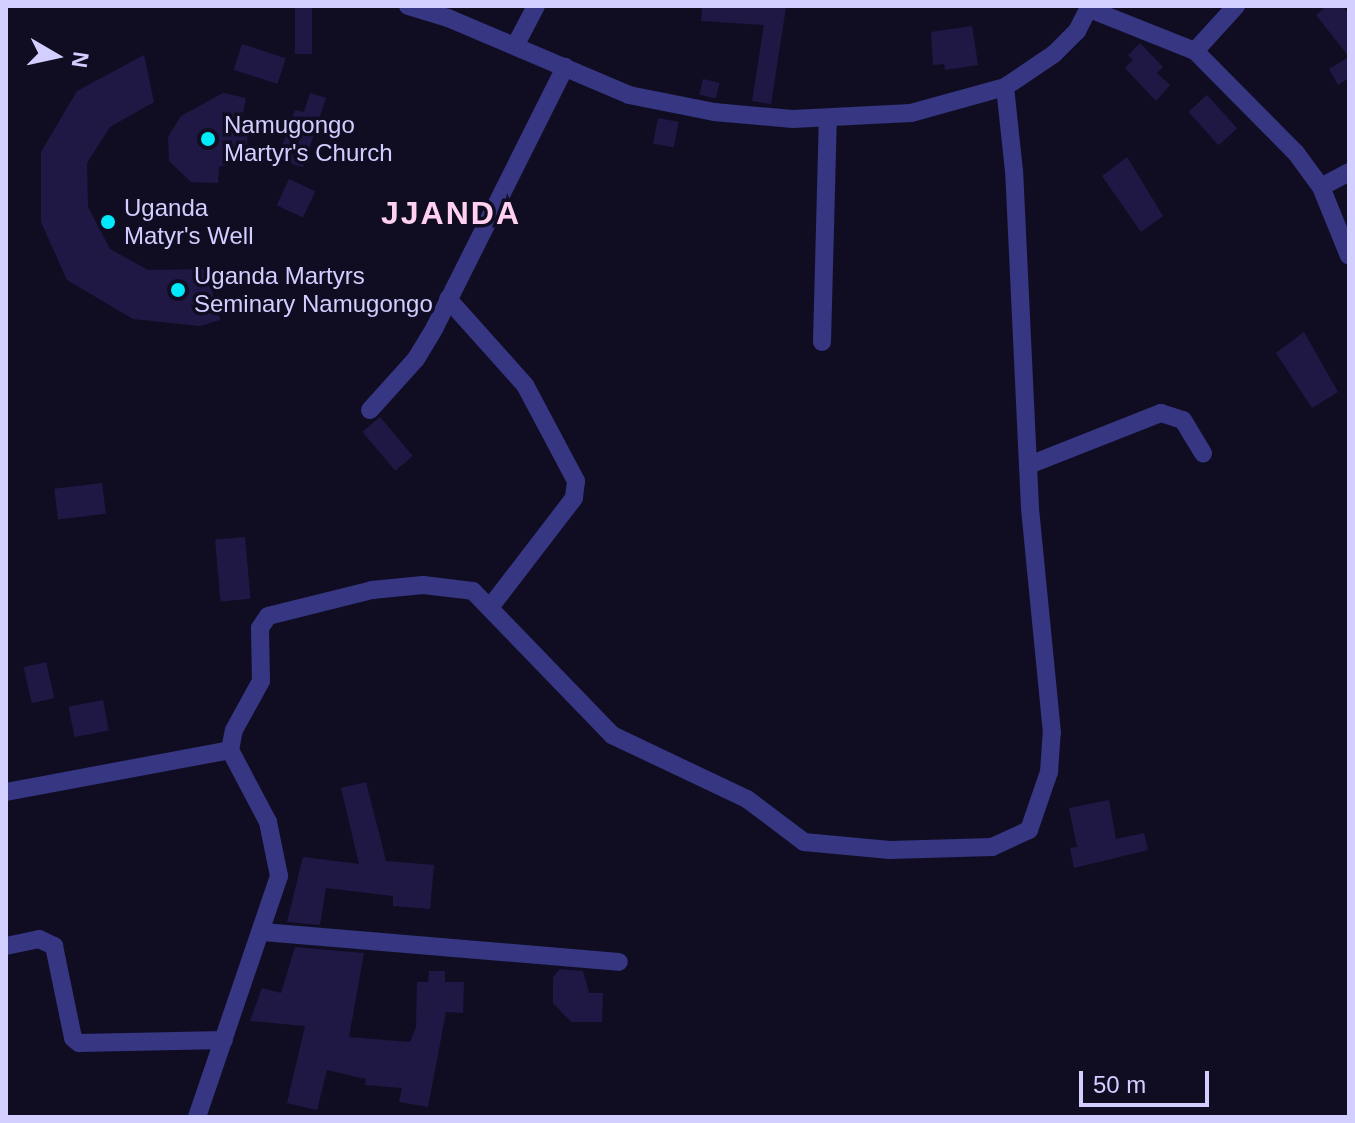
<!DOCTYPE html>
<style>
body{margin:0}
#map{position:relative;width:1355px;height:1123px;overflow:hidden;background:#100d23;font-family:Arial,sans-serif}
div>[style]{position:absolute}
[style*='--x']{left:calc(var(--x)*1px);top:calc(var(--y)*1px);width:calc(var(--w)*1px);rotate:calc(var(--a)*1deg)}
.building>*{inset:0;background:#201844;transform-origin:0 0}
.street>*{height:18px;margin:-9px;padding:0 9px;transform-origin:9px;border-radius:9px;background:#363683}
.dots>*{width:22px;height:22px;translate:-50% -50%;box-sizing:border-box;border:4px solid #100d23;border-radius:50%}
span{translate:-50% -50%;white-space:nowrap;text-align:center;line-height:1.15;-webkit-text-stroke:7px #100d23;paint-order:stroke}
.poi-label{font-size:24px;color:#d2ceff}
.left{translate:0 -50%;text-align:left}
.district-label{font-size:32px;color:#ffd0f0;font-weight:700;letter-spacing:2px}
.frame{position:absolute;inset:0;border:8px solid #d2ceff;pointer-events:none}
.north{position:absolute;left:16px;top:16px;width:80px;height:80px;-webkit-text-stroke:6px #100d23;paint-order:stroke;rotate:99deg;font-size:22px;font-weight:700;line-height:32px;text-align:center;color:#d2ceff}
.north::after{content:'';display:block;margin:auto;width:28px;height:36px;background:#d2ceff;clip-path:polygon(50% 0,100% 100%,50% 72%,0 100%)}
.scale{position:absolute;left:1079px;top:1071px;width:130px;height:36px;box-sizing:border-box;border:4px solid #d2ceff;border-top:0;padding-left:10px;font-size:24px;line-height:28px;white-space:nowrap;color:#d2ceff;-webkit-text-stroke:6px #100d23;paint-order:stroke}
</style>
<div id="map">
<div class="building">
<i style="left:295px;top:6px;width:17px;height:48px"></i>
<i style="clip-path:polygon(702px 6px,786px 7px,771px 104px,752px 101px,764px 25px,701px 21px)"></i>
<i style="clip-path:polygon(1327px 6px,1342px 6px,1349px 14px,1349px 78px,1338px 85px,1329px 69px,1349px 57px,1316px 15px)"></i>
<i style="clip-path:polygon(972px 26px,978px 65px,945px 70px,944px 64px,933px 65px,931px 32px)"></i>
<i style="clip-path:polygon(1140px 43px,1163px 67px,1157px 73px,1170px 85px,1156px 101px,1125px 68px,1133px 60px,1128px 55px)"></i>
<i style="left:242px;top:44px;width:46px;height:27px;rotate:18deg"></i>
<i style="clip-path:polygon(144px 55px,154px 102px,110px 127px,87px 163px,88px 207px,110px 249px,148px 270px,206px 269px,220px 320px,200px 326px,133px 319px,67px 280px,41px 222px,41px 152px,77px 91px)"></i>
<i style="left:703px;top:79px;width:17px;height:16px;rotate:13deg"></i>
<i style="clip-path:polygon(223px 93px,246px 98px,242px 119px,248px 133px,246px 149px,236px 162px,219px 167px,218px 183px,191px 182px,169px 161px,168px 137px,181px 116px)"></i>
<i style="clip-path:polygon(310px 93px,326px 98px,303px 167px,277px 160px,295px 110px,304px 112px)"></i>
<i style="left:1207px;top:95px;width:45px;height:25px;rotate:48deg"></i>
<i style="left:658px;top:118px;width:21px;height:26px;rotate:11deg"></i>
<i style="clip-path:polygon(1127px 157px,1163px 216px,1141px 232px,1102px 176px)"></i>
<i style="left:289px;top:179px;width:29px;height:29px;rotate:25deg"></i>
<i style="clip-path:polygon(1304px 332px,1338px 392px,1312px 408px,1276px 353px)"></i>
<i style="left:380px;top:417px;width:51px;height:23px;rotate:50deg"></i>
<i style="left:102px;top:483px;width:31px;height:48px;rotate:83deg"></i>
<i style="left:245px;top:537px;width:62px;height:30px;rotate:85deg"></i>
<i style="left:46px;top:662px;width:37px;height:23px;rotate:77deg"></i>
<i style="left:103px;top:700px;width:31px;height:35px;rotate:79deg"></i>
<i style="clip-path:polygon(366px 782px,386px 861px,434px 865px,430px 909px,393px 906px,393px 896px,326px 888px,320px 925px,287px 922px,303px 857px,359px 864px,341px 788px)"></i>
<i style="clip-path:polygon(1109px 800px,1116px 839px,1144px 833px,1148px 850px,1074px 868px,1070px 848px,1077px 847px,1069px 808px)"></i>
<i style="clip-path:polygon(295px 947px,364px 953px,349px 1037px,410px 1042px,416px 1027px,417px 982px,428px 982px,429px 971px,445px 971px,445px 982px,464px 982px,463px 1013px,446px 1012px,428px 1107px,399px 1102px,402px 1088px,365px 1085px,366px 1079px,327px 1070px,317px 1110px,287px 1103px,305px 1026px,250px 1021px,262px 988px,281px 993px)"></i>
<i style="clip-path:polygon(560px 969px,583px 971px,589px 993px,603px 993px,602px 1022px,571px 1022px,553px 1003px,553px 977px)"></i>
</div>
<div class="street">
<i style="--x:408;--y:6;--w:42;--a:16.7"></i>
<i style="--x:448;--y:18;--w:197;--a:23"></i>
<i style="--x:629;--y:95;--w:87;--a:11.3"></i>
<i style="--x:714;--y:112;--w:79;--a:5.1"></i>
<i style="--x:793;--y:119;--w:118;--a:-2.9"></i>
<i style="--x:911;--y:113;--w:98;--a:-15.5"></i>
<i style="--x:1005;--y:87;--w:59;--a:-34"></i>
<i style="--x:1054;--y:54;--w:33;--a:-45"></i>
<i style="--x:1077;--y:31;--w:28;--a:-63"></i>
<i style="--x:1092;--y:10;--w:111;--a:21.7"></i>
<i style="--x:1195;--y:51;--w:144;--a:45.3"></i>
<i style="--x:1296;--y:153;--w:42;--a:53.7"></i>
<i style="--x:1321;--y:187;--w:74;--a:67.9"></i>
<i style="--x:515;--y:46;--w:45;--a:-62.3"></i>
<i style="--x:1195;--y:51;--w:61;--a:-47.7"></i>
<i style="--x:1321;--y:187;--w:32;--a:-28"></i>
<i style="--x:448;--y:299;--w:115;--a:48.2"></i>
<i style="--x:525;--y:385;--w:109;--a:62"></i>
<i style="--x:576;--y:481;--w:17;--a:97"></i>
<i style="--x:574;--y:498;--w:135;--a:127.5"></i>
<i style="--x:822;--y:342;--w:223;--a:-88.5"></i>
<i style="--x:370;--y:410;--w:69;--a:-48"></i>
<i style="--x:416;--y:359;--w:37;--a:-59"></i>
<i style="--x:435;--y:327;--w:291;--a:-63.4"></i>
<i style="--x:1029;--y:465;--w:142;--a:-21.5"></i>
<i style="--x:1161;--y:413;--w:23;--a:18"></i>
<i style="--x:1183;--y:420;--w:39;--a:59"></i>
<i style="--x:6;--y:792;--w:228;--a:-10.6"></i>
<i style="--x:263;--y:932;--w:357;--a:4.8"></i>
<i style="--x:6;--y:946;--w:34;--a:-12"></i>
<i style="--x:39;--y:939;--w:17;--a:25"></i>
<i style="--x:54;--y:946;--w:94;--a:78.3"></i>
<i style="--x:73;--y:1038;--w:8;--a:40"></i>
<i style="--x:79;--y:1043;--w:145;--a:-1.2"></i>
<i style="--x:197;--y:1117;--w:255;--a:-71.2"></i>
<i style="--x:279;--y:876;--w:55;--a:-101.5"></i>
<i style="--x:268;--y:822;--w:81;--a:-117.8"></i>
<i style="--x:230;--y:750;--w:20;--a:-79"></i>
<i style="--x:234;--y:730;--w:56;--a:-61.1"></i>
<i style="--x:261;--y:681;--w:53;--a:-91.1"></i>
<i style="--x:260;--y:628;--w:14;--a:-56"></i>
<i style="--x:268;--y:616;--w:107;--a:-14"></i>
<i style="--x:372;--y:590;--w:51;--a:-5.6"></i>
<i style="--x:423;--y:585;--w:50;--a:6.8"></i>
<i style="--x:473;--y:591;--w:200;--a:46"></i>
<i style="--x:612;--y:735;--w:149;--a:25.4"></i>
<i style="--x:747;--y:799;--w:71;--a:37"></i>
<i style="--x:804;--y:842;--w:86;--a:5.3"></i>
<i style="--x:890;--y:850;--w:102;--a:-1.7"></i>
<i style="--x:992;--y:847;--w:41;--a:-24.7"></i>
<i style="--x:1029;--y:830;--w:61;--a:-71"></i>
<i style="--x:1049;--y:772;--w:39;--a:-86"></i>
<i style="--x:1052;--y:733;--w:226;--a:-95.6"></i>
<i style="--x:1030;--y:508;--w:337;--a:-92.7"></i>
<i style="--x:1014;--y:171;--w:84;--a:-96.1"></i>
</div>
<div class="dots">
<i style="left:208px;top:139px;background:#00eaf9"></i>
<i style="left:108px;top:222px;background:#00eaf9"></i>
<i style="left:178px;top:290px;background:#00eaf9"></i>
</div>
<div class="poi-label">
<span class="left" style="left:224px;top:139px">Namugongo<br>Martyr's Church</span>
<span class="left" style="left:124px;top:222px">Uganda<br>Matyr's Well</span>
<span class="left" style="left:194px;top:290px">Uganda Martyrs<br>Seminary Namugongo</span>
</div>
<div class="district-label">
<span style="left:451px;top:213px">JJANDA</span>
</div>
<div class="frame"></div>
<div class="north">N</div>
<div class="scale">50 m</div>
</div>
